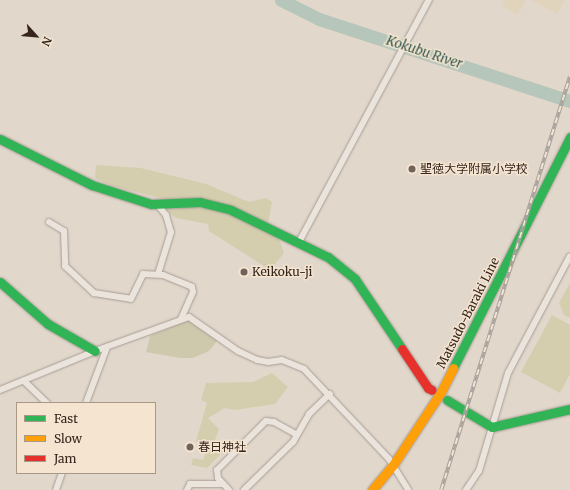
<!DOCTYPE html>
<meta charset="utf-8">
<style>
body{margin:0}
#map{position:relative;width:570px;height:490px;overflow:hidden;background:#e2d7cb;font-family:Merriweather,"Noto Sans JP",serif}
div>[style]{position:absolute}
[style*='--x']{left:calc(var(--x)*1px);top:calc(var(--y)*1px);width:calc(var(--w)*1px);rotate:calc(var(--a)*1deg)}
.farmland>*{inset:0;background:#e1d4bc}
.green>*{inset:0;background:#d4ceae}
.cemetery>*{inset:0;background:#cec8ad}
.river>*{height:13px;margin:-6.5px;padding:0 6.5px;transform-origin:6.5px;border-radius:6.5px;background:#b7c6ba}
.roads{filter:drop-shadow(0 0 1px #a79d94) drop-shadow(0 0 1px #a79d94)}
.street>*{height:6px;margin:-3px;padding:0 3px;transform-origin:3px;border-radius:3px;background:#eae4dc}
.fast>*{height:9px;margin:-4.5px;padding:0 4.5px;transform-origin:4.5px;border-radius:4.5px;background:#30b455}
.slow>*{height:9px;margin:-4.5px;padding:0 4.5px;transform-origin:4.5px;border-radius:4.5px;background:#ff9f0a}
.jam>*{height:9px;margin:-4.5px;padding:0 4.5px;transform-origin:4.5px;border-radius:4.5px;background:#e5322d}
.rail>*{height:3.5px;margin-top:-1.75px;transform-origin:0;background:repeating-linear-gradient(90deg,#f4e4d0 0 6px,#a9a39d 0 12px);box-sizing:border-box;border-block:1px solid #a9a39d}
.dots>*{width:11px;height:11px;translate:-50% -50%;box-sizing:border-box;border:2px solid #f4e4d0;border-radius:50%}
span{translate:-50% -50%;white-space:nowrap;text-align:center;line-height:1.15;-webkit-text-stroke:3px #f4e4d0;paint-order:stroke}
.poi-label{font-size:12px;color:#35251d}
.left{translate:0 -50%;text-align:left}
.street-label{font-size:12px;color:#35251d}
.water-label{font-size:13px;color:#2d544b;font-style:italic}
.legend{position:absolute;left:16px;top:402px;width:140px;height:72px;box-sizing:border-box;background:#f4e4d0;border:1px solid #a89888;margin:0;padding:5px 7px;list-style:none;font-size:12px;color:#35251d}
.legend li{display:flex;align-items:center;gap:8px;height:20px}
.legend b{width:20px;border:1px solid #a89888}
.north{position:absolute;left:16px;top:16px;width:40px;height:40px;-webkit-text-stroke:3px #f4e4d0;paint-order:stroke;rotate:117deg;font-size:11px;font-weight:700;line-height:16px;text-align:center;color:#35251d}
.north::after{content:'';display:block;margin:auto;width:14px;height:18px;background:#35251d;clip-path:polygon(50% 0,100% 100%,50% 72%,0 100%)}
</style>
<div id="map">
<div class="farmland">
<i style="clip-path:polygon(505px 0,526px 0,518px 15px,502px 6px)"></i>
<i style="clip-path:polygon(531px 0,565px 0,557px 14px)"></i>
</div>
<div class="green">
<i style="clip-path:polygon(96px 165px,141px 168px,206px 184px,249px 202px,266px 198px,272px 202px,267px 229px,278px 236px,284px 253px,270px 270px,209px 231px,208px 224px,176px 218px,169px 213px,168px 200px,112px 186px,95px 178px)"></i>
<i style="clip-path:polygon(570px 283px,570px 318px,564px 315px,559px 303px)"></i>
<i style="clip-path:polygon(552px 315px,570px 325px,570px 374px,560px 393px,521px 372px)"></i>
<i style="clip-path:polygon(272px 373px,288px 387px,275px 404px,235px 410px,225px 408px,208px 418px,219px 429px,214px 443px,225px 450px,207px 468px,191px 465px,193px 458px,203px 460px,208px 447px,196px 441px,207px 403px,201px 400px,206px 383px,253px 382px)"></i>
</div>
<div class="cemetery">
<i style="clip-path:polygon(188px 320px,217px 341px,209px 351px,193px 358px,180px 358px,146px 352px,150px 336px)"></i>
</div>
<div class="river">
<i style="--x:281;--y:0;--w:42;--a:26.6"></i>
<i style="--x:319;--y:19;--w:264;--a:18.1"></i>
</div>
<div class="roads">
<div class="street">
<i style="--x:157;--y:204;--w:14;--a:51"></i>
<i style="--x:166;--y:215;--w:18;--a:74"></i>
<i style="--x:171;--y:232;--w:44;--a:107.2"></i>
<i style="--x:49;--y:222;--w:17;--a:31"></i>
<i style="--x:64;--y:231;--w:35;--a:88"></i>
<i style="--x:65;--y:266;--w:40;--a:43"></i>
<i style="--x:94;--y:293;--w:37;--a:9"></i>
<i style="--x:131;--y:299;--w:28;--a:-64"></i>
<i style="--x:143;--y:274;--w:20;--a:3"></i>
<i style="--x:163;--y:275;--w:31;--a:22"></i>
<i style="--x:192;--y:287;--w:5;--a:79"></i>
<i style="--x:193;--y:292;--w:30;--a:114"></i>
<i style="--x:299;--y:242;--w:275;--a:-61.8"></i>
<i style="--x:24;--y:381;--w:32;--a:44"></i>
<i style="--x:0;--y:390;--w:103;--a:-22.3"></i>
<i style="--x:95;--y:351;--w:100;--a:-19.9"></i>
<i style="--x:189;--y:317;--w:60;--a:34.8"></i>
<i style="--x:238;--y:351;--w:21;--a:25"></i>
<i style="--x:257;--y:360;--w:11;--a:10"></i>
<i style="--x:268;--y:362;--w:14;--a:-8"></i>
<i style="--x:282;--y:360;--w:24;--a:22"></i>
<i style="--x:304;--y:369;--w:124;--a:46.6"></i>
<i style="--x:389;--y:459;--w:36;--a:58"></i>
<i style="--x:86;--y:403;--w:60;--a:-69.4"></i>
<i style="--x:56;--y:490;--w:18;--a:-71"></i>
<i style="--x:187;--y:490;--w:7;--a:-63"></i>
<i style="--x:190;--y:484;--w:33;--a:0"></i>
<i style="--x:229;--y:490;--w:16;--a:-133"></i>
<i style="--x:218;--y:478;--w:8;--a:-97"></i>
<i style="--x:217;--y:470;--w:69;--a:-45"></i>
<i style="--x:266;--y:421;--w:8;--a:7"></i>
<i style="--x:274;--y:422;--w:26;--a:29"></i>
<i style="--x:244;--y:490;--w:69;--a:-44.4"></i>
<i style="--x:293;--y:442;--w:32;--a:-60"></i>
<i style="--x:309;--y:414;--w:29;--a:-44"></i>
<i style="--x:466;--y:490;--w:23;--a:-56"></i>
<i style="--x:479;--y:471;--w:102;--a:-73.5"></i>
<i style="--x:508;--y:373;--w:132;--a:-62.1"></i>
</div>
<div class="fast">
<i style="--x:0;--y:139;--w:103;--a:26.6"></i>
<i style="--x:92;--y:185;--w:62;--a:17.9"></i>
<i style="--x:151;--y:204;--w:49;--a:-2.3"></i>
<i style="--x:200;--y:202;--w:32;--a:14"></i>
<i style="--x:231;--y:210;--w:108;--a:25.9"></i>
<i style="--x:328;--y:257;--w:35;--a:39"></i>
<i style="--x:355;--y:279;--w:84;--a:56.1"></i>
<i style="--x:0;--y:282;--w:64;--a:41.2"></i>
<i style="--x:48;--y:324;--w:54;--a:29.9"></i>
<i style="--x:453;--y:368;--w:259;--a:-63.1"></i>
<i style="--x:447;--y:400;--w:52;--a:31"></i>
<i style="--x:492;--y:427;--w:80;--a:-13"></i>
</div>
<div class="slow">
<i style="--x:372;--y:490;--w:33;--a:-50"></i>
<i style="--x:393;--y:465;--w:87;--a:-56.7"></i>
<i style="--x:441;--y:392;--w:27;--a:-63"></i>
</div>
<div class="jam">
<i style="--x:402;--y:349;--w:47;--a:56.3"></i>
<i style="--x:428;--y:388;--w:4;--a:27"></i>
</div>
</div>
<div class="rail">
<i style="--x:441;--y:490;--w:433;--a:-72.7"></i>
</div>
<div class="dots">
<i style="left:412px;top:169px;background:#72635a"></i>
<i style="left:244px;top:272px;background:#72635a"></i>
<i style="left:190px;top:447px;background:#72635a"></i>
</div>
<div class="poi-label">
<span class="left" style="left:420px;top:169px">聖徳大学附属小学校</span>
<span class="left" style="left:252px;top:272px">Keikoku-ji</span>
<span class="left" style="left:198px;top:447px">春日神社</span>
</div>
<div class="street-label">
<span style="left:468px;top:313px;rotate:-63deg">Matsudo-Baraki Line</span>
</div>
<div class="water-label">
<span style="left:424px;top:53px;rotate:18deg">Kokubu River</span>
</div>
<ul class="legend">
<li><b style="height:5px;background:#30b455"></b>Fast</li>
<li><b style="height:5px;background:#ff9f0a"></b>Slow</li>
<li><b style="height:5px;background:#e5322d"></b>Jam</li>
</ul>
<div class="north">N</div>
</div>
